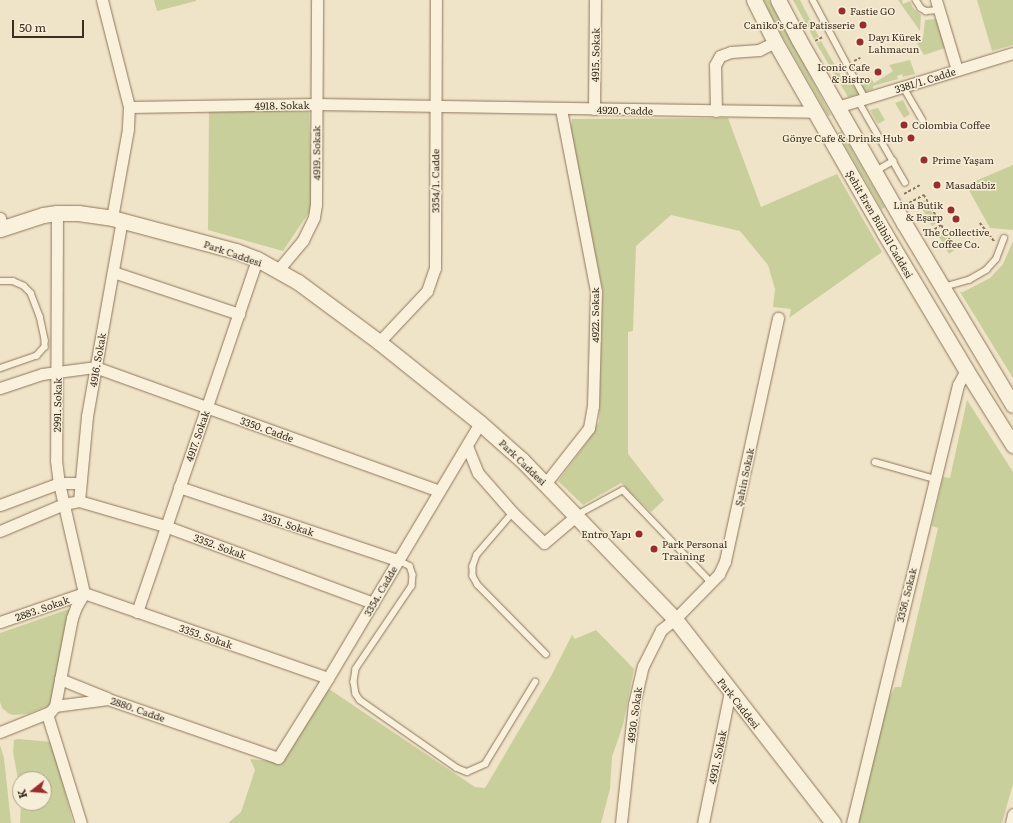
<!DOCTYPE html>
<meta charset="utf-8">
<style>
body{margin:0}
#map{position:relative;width:1013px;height:823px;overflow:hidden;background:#f0e4c8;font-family:Literata,serif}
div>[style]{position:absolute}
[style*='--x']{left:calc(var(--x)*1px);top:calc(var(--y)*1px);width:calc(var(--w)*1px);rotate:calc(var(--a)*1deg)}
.green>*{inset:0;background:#c9cf9b;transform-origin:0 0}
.path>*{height:1.5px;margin-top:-0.75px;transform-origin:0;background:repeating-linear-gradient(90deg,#8d765c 0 3px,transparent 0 5px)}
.roads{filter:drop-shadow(0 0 1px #8d765c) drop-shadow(0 0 1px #8d765c)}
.lane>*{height:5.5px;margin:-2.75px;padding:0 2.75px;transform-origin:2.75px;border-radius:2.75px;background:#faf1dc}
.street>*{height:11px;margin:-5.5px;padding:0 5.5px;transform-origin:5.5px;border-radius:5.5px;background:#faf1dc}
.secondary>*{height:15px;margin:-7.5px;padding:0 7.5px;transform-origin:7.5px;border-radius:7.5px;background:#faf1dc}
.dots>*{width:11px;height:11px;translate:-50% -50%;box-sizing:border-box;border:2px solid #f7eed8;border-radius:50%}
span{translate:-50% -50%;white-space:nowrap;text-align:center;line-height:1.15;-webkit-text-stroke:3px #f7eed8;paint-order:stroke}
.poi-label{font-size:10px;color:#3d2e20}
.left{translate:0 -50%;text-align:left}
.right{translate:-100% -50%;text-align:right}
.street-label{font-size:10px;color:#3d2e20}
.north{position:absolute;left:12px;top:771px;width:40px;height:40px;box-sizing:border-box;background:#f7eed8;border:1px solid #ada18e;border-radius:50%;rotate:253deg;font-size:11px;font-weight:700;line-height:16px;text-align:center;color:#3d2e20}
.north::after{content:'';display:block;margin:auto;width:14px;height:18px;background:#9e2a2b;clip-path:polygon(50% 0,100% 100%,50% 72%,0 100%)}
.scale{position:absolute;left:12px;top:20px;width:72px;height:18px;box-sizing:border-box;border:2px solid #3d2e20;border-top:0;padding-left:5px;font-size:12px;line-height:14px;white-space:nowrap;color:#3d2e20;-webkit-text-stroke:3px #f7eed8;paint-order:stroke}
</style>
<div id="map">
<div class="green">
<i style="clip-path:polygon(154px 0,196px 0,196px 1px,157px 11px)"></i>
<i style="clip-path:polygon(764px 0,769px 0,831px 115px,828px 116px,773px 20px)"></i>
<i style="clip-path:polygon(793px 0,800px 0,819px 37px,814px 39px)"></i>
<i style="clip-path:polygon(898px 0,902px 0,903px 4px,910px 1px,913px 8px,921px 15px,920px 31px)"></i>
<i style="clip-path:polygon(977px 0,1013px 0,1013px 45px,992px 51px)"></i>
<i style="clip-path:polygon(936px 19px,945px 48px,924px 55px,917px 43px,923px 38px,925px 20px)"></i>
<i style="clip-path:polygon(821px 41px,837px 69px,838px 69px,832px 70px,816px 43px)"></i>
<i style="clip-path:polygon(910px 60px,915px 74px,903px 77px,902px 74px,897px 76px,898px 79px,873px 86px,873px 89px,864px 92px,860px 83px,871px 78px,874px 83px,893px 71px,889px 65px)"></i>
<i style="clip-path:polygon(839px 71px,845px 82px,851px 81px,859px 94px,848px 97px,833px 72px)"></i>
<i style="clip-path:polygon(903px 100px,910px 114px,904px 118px,895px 103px)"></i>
<i style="clip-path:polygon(878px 108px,885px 120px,878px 124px,870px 110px)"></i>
<i style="clip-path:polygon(209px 111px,309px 111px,312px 208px,283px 251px,208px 230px)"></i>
<i style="clip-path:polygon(728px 118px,761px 207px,837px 174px,882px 252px,789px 318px,791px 309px,773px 307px,775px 289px,768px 265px,740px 231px,671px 215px,636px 246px,633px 331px,628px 332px,628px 454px,664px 500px,651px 512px,621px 483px,583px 505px,558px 481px,588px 441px,599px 422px,603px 291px,570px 136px,572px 119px)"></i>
<i style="left:841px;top:131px;width:88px;height:4px;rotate:60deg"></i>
<i style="clip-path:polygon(1013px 165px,1013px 230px,990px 228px,966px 185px)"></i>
<i style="clip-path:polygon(924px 200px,938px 222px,932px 226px,919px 203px)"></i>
<i style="left:942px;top:230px;width:24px;height:6px;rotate:60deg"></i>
<i style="clip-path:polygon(1013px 241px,1013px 378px,960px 292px,963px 292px,990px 278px,1003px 264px)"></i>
<i style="clip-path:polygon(967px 400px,1013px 472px,1013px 784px,1002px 823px,859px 823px,858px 817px,889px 698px,895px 687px,901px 687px,938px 528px,932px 526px,943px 477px,950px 478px)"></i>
<i style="clip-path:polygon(72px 608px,51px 705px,27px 714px,13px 715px,8px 713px,2px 708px,0 702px,0 633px)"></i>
<i style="clip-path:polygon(596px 630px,634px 669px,623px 725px,612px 757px,610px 789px,601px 823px,228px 823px,241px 812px,255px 770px,250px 759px,279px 762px,329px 689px,475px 787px,485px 788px,550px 678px,572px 635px,575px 639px)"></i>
<i style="clip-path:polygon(18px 739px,52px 742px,73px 823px,20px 823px,21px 803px,44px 803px,44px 779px,20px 779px,20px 790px,13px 752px,14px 740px)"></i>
<i style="clip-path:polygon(0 745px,4px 758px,11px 823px,0 823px)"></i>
</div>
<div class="path">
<i style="--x:837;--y:29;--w:7;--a:-27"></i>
<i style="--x:815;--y:41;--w:9;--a:-27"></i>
<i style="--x:854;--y:61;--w:7;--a:-27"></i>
<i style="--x:833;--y:71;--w:8;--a:-23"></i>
<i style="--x:904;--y:194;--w:18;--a:-29"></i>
<i style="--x:909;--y:203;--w:17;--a:-28"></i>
<i style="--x:924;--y:195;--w:62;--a:60.1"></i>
<i style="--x:980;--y:223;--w:24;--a:52"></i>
<i style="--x:926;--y:235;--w:18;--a:-34"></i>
</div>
<div class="roads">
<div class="lane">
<i style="--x:813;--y:0;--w:111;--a:62"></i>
<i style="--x:916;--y:0;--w:9;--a:58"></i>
<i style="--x:921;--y:8;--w:6;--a:31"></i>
<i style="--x:926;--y:11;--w:13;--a:-4"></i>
<i style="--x:903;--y:86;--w:39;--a:60"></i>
<i style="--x:858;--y:100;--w:95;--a:60.2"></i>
<i style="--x:876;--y:171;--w:20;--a:-30"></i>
<i style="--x:0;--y:281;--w:13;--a:0"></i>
<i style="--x:13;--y:281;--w:12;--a:24"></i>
<i style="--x:24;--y:286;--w:10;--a:45"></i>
<i style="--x:31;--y:293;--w:25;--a:69"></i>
<i style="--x:40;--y:316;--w:25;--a:78"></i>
<i style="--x:45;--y:340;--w:7;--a:90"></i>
<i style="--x:45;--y:347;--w:12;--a:132"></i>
<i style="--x:37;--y:356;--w:39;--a:161"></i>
<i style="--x:944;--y:287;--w:26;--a:-16"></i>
<i style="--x:969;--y:280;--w:20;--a:-30"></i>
<i style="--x:986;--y:270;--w:15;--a:-48"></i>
<i style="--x:996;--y:259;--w:22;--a:-69"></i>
<i style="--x:875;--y:462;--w:62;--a:15.8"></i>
<i style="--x:513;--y:513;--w:55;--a:130.6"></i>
<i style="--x:477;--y:555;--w:12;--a:110"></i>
<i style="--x:473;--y:566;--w:10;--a:90"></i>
<i style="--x:473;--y:576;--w:10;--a:61"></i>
<i style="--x:478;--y:585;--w:97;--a:45.4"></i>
<i style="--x:577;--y:515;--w:52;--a:-28.5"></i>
<i style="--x:623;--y:490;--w:127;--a:46.3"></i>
<i style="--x:398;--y:560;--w:13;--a:27"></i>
<i style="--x:410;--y:566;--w:9;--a:72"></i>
<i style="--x:413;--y:575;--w:11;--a:95"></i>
<i style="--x:412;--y:586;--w:100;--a:124"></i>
<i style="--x:356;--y:669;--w:13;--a:99"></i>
<i style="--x:354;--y:682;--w:12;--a:81"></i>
<i style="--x:356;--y:694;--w:7;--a:56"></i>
<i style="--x:360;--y:700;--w:118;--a:35"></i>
<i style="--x:457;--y:768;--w:11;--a:22"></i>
<i style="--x:467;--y:772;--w:20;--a:-24"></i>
<i style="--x:485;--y:764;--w:96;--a:-58.6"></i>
</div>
<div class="street">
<i style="--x:102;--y:0;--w:110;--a:75.8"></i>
<i style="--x:129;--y:107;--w:22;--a:93"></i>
<i style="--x:128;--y:129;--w:90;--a:100.2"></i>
<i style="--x:936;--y:0;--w:73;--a:73.3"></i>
<i style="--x:129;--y:107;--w:187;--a:-0.9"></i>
<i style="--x:316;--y:104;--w:499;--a:0.9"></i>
<i style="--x:837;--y:107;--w:184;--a:-17.1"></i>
<i style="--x:594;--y:109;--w:109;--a:-89.5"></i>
<i style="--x:716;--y:111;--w:46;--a:-91.2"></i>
<i style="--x:715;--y:65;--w:10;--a:-61"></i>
<i style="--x:720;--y:56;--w:12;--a:-20"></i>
<i style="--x:731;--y:52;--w:28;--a:-4"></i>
<i style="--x:759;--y:50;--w:18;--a:-27"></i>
<i style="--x:57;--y:213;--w:247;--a:90.2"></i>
<i style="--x:56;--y:460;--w:23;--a:83"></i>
<i style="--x:59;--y:483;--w:113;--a:77.2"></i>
<i style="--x:0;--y:218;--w:11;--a:80"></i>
<i style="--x:278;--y:270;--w:39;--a:-50"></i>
<i style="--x:303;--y:240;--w:25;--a:-64"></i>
<i style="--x:314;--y:217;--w:12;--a:-81"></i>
<i style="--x:316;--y:205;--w:205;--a:-89.7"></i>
<i style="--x:113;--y:272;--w:133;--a:18.4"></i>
<i style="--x:379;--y:342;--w:70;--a:-46.7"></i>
<i style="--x:427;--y:291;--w:24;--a:-71"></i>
<i style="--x:435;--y:268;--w:268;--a:-89.8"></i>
<i style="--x:0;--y:388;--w:44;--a:-18.4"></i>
<i style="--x:42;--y:374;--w:53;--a:-7.5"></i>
<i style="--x:95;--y:367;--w:366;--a:19.8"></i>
<i style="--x:467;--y:446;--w:29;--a:68"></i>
<i style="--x:478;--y:473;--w:53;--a:48.8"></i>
<i style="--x:513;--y:513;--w:43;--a:44.1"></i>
<i style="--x:544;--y:543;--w:42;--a:-40.2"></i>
<i style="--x:545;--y:484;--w:71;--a:-51.8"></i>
<i style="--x:589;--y:428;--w:22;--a:-80"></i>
<i style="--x:593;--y:406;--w:115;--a:-88.5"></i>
<i style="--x:596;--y:291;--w:185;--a:-100.9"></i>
<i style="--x:179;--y:487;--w:230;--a:18.5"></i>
<i style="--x:79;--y:501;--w:85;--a:-84.6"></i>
<i style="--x:87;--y:416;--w:200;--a:-79.9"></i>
<i style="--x:0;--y:505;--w:63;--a:-20.4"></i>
<i style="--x:59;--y:483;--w:21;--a:0"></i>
<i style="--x:0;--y:531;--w:69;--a:-22.9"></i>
<i style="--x:64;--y:504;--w:15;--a:-11"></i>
<i style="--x:79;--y:501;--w:90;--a:16.2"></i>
<i style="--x:165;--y:526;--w:222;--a:20.3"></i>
<i style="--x:84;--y:593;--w:258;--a:19.2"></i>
<i style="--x:137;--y:612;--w:373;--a:-71.2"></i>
<i style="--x:0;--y:622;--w:89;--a:-19"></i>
<i style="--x:60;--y:679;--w:51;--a:22"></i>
<i style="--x:55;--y:706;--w:90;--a:-79.1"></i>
<i style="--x:72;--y:618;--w:12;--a:-70"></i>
<i style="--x:76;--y:607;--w:16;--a:-60"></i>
<i style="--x:47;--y:714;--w:114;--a:72.7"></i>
<i style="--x:0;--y:732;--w:54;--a:-21.8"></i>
<i style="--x:50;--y:712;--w:8;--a:-50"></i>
<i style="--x:55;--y:706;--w:53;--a:-7.5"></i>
<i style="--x:108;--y:699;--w:180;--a:19.1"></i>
<i style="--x:278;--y:758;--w:94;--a:-58"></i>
<i style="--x:328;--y:678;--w:297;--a:-59.2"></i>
<i style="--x:621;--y:823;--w:120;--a:-83.8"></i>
<i style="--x:634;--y:704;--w:39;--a:-77"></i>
<i style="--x:643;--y:666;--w:40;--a:-63.4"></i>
<i style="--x:661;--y:630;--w:18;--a:-38"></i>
<i style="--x:675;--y:619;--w:63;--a:-45.6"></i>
<i style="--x:719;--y:574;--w:14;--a:-65"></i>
<i style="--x:725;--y:561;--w:249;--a:-77.7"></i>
<i style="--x:703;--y:823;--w:135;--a:-78.4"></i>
<i style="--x:852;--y:823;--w:451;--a:-76.4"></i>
<i style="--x:958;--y:385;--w:17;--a:-62"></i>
<i style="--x:1011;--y:823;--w:9;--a:-77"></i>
</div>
<div class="secondary">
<i style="--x:754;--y:0;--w:47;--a:63.4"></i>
<i style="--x:775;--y:42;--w:221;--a:60.2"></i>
<i style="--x:885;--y:234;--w:158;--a:59.2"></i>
<i style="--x:966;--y:370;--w:89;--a:57.9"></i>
<i style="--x:778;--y:0;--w:45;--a:62.3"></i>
<i style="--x:799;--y:40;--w:211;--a:60.2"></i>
<i style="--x:904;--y:223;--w:212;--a:59.1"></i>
<i style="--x:0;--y:229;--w:45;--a:-18"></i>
<i style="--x:43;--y:215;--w:14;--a:-8"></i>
<i style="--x:57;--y:213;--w:21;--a:0"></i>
<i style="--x:78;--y:213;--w:34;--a:8"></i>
<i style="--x:112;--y:218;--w:128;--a:14.9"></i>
<i style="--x:236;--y:251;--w:22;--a:21"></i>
<i style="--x:257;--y:259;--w:47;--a:29.3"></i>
<i style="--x:298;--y:282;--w:101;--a:36.5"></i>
<i style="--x:379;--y:342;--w:129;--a:38.7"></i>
<i style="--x:480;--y:423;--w:56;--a:41.4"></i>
<i style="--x:522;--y:460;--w:221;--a:46.1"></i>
<i style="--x:675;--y:619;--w:258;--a:52.2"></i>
</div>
</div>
<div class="dots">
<i style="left:842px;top:11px;background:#9e2a2b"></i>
<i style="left:863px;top:25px;background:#9e2a2b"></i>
<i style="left:860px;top:42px;background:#9e2a2b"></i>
<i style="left:878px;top:72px;background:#9e2a2b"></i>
<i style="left:904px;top:125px;background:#9e2a2b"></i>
<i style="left:911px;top:138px;background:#9e2a2b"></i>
<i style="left:924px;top:160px;background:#9e2a2b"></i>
<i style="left:937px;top:185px;background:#9e2a2b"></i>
<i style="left:951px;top:210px;background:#9e2a2b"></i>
<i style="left:956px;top:219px;background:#9e2a2b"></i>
<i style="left:639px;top:534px;background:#9e2a2b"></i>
<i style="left:654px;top:549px;background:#9e2a2b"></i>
</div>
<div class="poi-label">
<span class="left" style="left:850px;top:11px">Fastie GO</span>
<span class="right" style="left:855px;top:25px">Caniko's Cafe Patisserie</span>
<span class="left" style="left:868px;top:42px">Dayı Kürek<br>Lahmacun</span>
<span class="right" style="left:870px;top:72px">Iconic Cafe<br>&amp; Bistro</span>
<span class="left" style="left:912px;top:125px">Colombia Coffee</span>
<span class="right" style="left:903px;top:138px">Gönye Cafe &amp; Drinks Hub</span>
<span class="left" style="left:932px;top:160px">Prime Yaşam</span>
<span class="left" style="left:945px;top:185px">Masadabiz</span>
<span class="right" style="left:943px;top:210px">Lina Butik<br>&amp; Eşarp</span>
<span style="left:956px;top:237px">The Collective<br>Coffee Co.</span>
<span class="right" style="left:631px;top:534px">Entro Yapı</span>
<span class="left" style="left:662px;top:549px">Park Personal<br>Training</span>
</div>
<div class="street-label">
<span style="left:595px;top:55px;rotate:-89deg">4915. Sokak</span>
<span style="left:925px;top:80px;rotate:-17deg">3381/1. Cadde</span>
<span style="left:282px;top:105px;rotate:-1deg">4918. Sokak</span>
<span style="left:625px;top:110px;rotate:1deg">4920. Cadde</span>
<span style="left:316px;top:153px;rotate:-90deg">4919. Sokak</span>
<span style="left:435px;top:181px;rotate:-90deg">3354/1. Cadde</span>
<span style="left:880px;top:224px;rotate:60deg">Şehit Eren Bülbül Caddesi</span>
<span style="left:233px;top:253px;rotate:19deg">Park Caddesi</span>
<span style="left:595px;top:315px;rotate:-90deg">4922. Sokak</span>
<span style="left:97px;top:360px;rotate:-80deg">4916. Sokak</span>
<span style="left:57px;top:405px;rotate:-89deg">2991. Sokak</span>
<span style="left:267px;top:429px;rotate:20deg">3350. Cadde</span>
<span style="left:197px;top:436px;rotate:-71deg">4917. Sokak</span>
<span style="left:523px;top:462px;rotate:44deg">Park Caddesi</span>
<span style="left:744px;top:477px;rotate:-78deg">Şahin Sokak</span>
<span style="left:288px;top:524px;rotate:18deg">3351. Sokak</span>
<span style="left:220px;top:546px;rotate:20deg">3352. Sokak</span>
<span style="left:380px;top:591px;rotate:-60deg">3354. Cadde</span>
<span style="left:906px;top:595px;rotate:-76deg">3356. Sokak</span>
<span style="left:42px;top:608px;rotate:-19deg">2883. Sokak</span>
<span style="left:206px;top:636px;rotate:19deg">3353. Sokak</span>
<span style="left:739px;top:703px;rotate:52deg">Park Caddesi</span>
<span style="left:138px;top:709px;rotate:19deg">2880. Cadde</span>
<span style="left:634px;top:715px;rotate:-82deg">4930. Sokak</span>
<span style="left:717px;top:757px;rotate:-78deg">4931. Sokak</span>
</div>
<div class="north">K</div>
<div class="scale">50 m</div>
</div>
